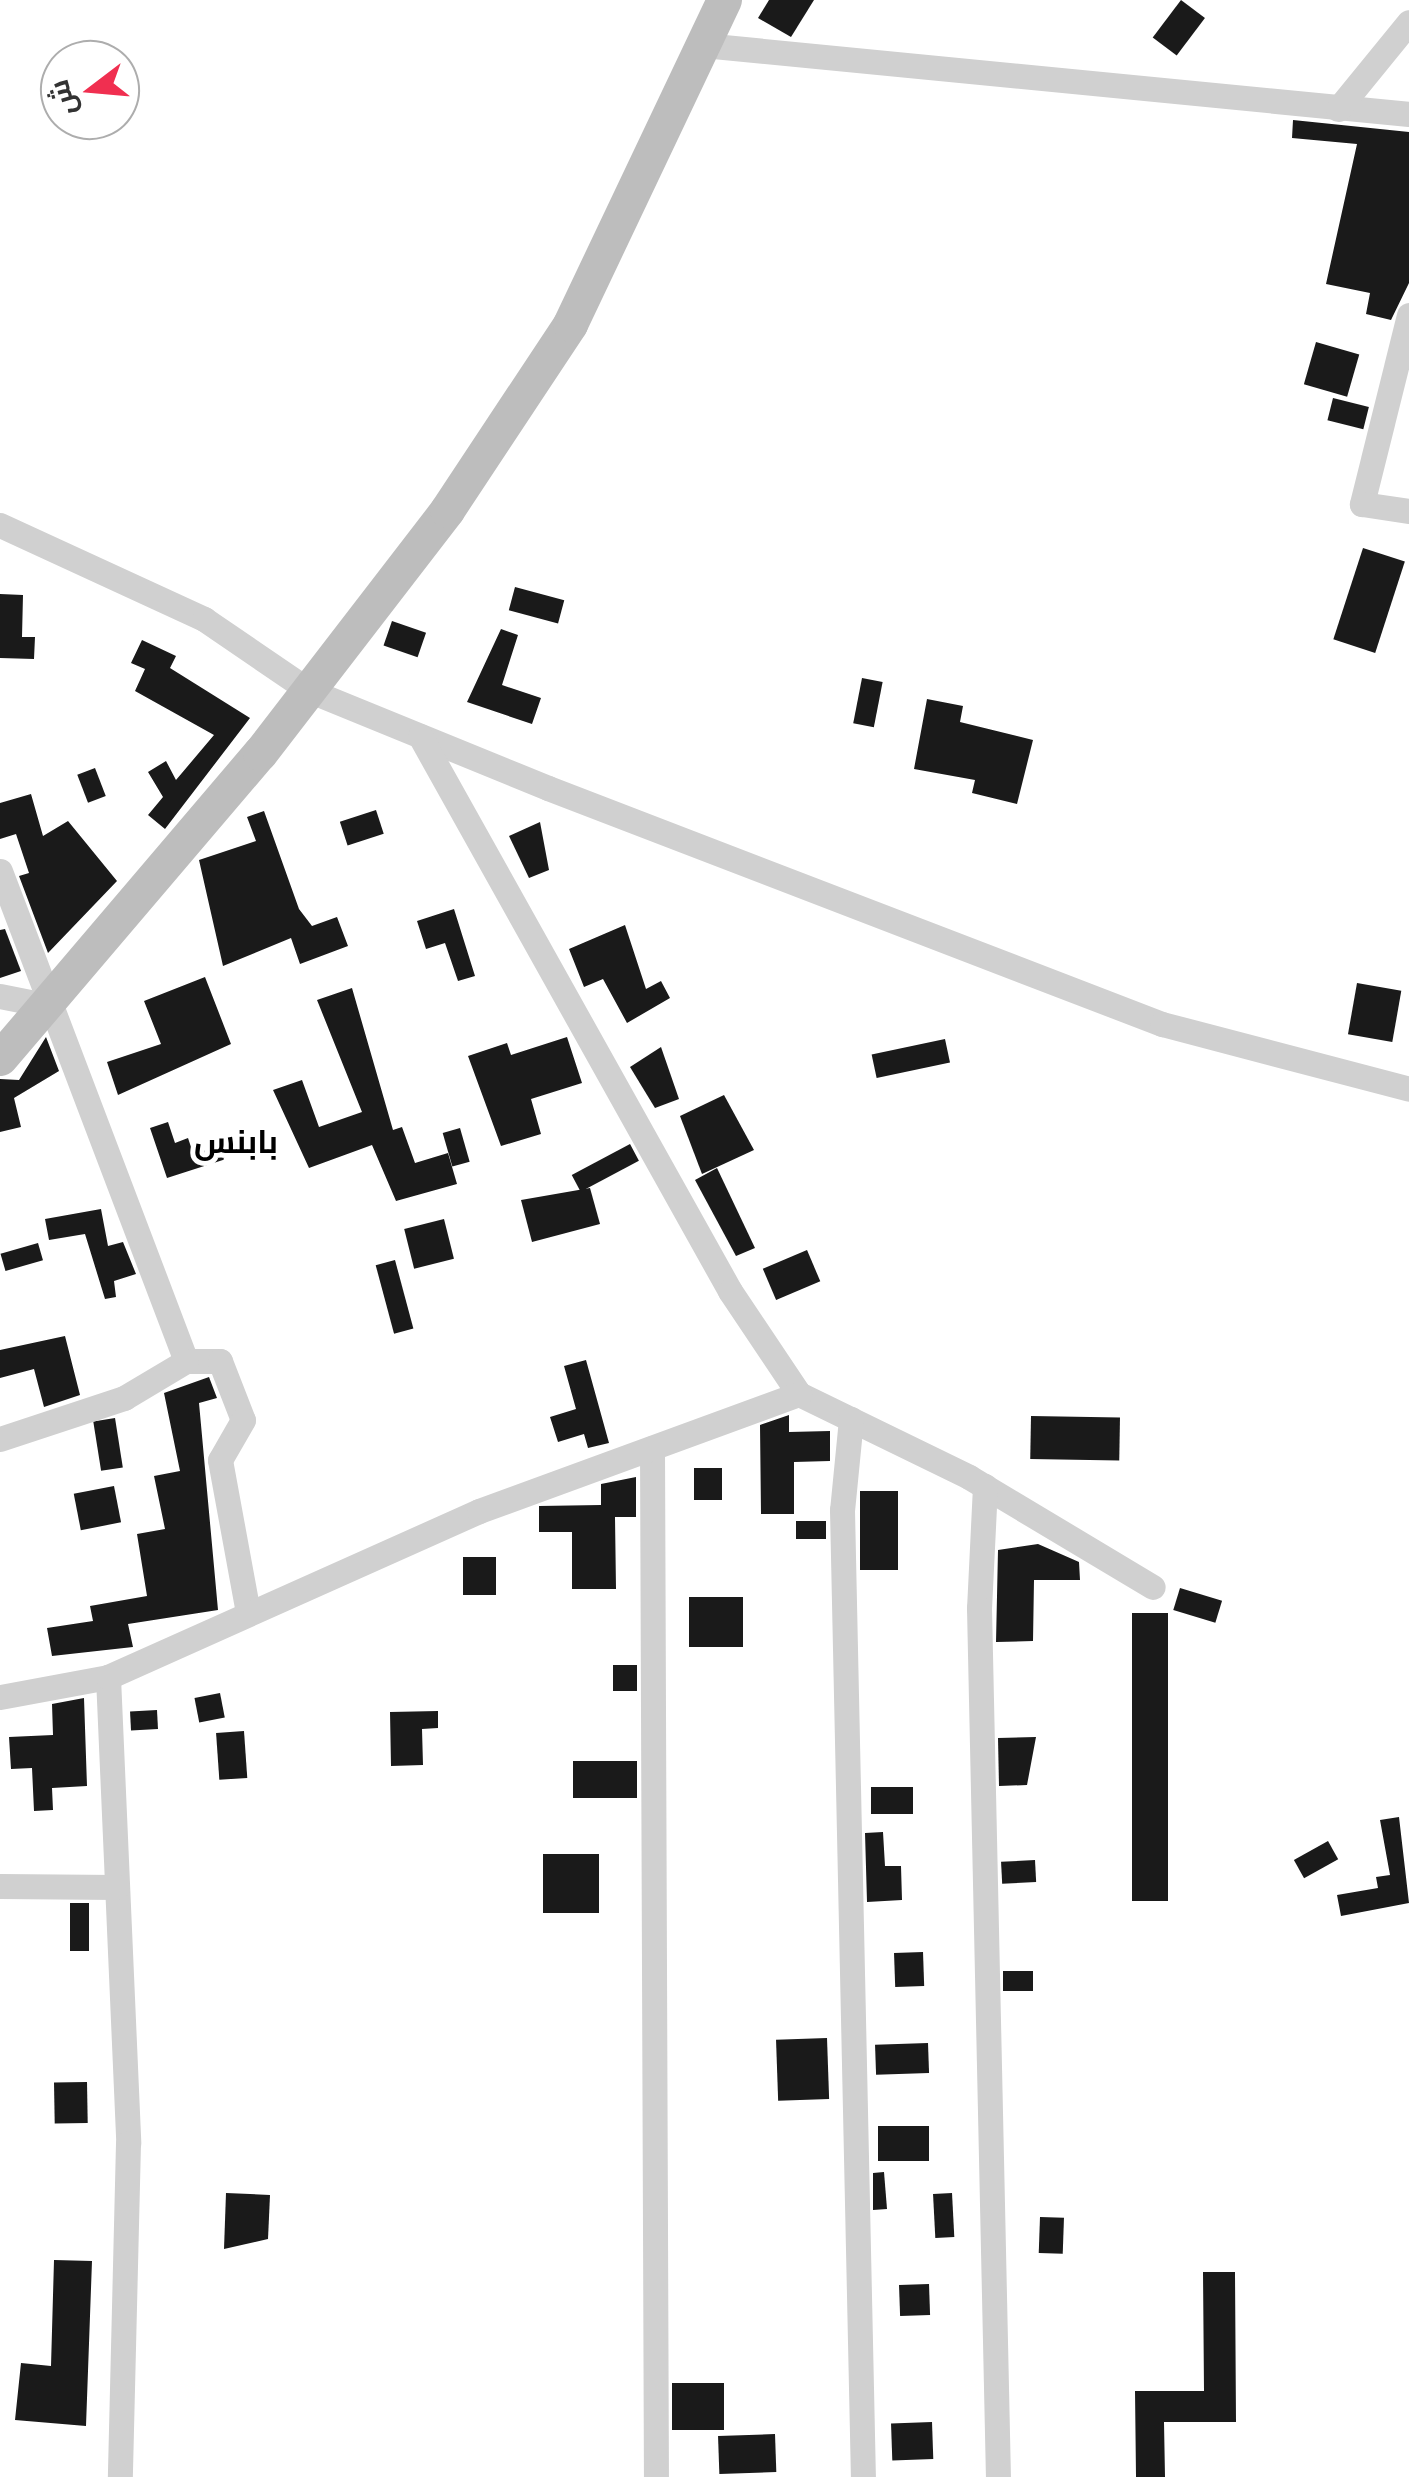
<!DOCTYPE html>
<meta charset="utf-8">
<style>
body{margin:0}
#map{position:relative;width:1409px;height:2477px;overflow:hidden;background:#fff;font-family:Roboto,Cairo,sans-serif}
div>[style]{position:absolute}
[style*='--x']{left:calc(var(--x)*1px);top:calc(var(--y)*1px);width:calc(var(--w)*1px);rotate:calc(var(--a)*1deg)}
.building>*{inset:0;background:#1a1a1a;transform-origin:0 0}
.street>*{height:25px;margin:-12.5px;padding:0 12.5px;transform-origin:12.5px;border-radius:12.5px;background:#d0d0d0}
.secondary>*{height:35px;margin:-17.5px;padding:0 17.5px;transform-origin:17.5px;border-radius:17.5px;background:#bdbdbd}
span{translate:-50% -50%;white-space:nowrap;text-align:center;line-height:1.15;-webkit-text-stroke:10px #fff;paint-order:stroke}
.quarter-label{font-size:32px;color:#000;font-weight:700}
.north{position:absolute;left:40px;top:40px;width:100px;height:100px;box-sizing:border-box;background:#fff;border:2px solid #adadad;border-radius:50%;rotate:254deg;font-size:28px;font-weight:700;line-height:40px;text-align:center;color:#333}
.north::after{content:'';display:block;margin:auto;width:35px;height:45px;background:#f02f50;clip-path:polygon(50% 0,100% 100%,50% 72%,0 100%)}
</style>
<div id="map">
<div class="building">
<i style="clip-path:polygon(769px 0,814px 0,791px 37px,758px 18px)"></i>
<i style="left:1181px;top:0;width:30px;height:47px;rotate:37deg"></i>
<i style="clip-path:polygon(1293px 120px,1409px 132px,1409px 283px,1391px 320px,1366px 314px,1370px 293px,1326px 284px,1357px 144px,1292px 138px)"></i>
<i style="left:1316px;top:342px;width:45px;height:44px;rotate:16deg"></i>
<i style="left:1333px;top:398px;width:37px;height:23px;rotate:14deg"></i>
<i style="left:1363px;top:548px;width:44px;height:96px;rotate:18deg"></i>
<i style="left:515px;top:587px;width:51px;height:24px;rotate:15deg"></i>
<i style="clip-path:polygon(0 594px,23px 595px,22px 637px,35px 637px,34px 659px,0 658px)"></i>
<i style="left:392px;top:621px;width:36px;height:26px;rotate:19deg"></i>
<i style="clip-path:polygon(501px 629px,518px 635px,502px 685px,541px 698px,532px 724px,467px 702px)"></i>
<i style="clip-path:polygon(142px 640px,176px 656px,170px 668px,250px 718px,165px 829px,148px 815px,163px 797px,148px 772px,166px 761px,176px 780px,214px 735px,135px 691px,145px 669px,131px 663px)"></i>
<i style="left:862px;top:678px;width:21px;height:46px;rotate:11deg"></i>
<i style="clip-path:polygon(927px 699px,963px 706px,960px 722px,1033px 740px,1017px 804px,972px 793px,975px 780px,914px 769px)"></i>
<i style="left:95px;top:768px;width:30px;height:19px;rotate:69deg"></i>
<i style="clip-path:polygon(31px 794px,43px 836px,68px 821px,117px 881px,48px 953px,19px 876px,29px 873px,16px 834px,0 839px,0 803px)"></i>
<i style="left:376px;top:810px;width:25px;height:38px;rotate:72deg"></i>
<i style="clip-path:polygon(264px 811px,299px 909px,312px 926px,337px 917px,348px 946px,300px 964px,291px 938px,223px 966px,199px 860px,256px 841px,247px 817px)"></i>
<i style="clip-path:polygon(540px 822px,549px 870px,529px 878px,509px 836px)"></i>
<i style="clip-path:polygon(454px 909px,475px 976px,458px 981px,445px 943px,426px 949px,417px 921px)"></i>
<i style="clip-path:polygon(625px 925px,646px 989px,661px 981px,670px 998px,627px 1023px,603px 979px,584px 987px,569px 949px)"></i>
<i style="clip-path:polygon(5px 929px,21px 971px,0 978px,0 930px)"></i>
<i style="clip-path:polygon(205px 977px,231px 1044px,118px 1095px,107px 1062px,161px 1044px,144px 1001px)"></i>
<i style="left:1357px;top:983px;width:45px;height:52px;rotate:10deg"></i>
<i style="clip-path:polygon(352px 988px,393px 1130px,402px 1127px,415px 1163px,448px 1153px,457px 1184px,396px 1201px,372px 1145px,309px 1168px,273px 1090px,302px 1080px,319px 1127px,362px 1112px,317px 1000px)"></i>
<i style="clip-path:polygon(46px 1037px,59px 1071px,14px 1098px,21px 1127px,0 1132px,0 1079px,19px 1080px)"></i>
<i style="clip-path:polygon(567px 1037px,582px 1083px,531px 1099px,541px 1134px,501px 1146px,468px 1056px,507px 1043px,511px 1055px)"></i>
<i style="left:945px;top:1039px;width:24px;height:75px;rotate:78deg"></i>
<i style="clip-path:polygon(661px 1047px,679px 1099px,655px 1108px,630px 1067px)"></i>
<i style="clip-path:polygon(724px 1095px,754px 1150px,702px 1174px,680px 1116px)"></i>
<i style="clip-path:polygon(168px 1122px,175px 1143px,188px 1138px,192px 1150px,221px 1142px,226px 1159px,167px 1178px,150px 1128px)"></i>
<i style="left:460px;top:1128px;width:35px;height:18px;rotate:74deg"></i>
<i style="left:630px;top:1144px;width:19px;height:66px;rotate:62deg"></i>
<i style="clip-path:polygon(717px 1168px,755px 1248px,736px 1256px,695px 1180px)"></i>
<i style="clip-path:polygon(590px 1188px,600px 1224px,532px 1242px,521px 1200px)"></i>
<i style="clip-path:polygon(101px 1209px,108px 1246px,123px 1242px,136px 1274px,114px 1281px,116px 1297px,105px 1299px,85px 1234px,49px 1240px,45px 1219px)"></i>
<i style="left:444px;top:1219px;width:41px;height:41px;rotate:76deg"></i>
<i style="left:38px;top:1243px;width:18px;height:39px;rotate:74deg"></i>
<i style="left:807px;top:1250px;width:34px;height:48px;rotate:67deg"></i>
<i style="left:395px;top:1260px;width:71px;height:20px;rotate:75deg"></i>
<i style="clip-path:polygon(65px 1336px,80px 1395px,44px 1407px,34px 1369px,0 1378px,0 1350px)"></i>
<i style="clip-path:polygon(586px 1360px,609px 1443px,588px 1448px,584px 1434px,558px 1442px,550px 1417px,576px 1409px,564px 1366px)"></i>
<i style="clip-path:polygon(209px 1377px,217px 1398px,199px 1403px,218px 1610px,128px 1624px,133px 1647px,52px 1656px,47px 1628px,93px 1621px,90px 1606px,147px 1596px,137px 1534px,165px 1529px,154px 1476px,180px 1471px,164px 1393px)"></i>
<i style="clip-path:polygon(789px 1415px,789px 1432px,830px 1431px,830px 1461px,794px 1462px,794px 1514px,761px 1514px,760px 1425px)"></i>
<i style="left:1031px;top:1416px;width:89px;height:43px;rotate:1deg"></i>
<i style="left:115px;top:1418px;width:50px;height:22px;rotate:81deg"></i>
<i style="left:694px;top:1468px;width:28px;height:32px"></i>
<i style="clip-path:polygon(636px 1477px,636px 1517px,615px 1517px,616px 1589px,572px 1589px,572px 1532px,539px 1532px,539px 1506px,601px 1505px,601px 1484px)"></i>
<i style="left:114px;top:1486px;width:37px;height:41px;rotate:79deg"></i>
<i style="left:860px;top:1491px;width:38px;height:79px"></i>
<i style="left:826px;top:1521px;width:18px;height:30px;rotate:90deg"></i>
<i style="clip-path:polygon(1038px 1544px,1079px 1562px,1080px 1580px,1034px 1580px,1033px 1641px,996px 1642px,998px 1550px)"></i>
<i style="left:463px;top:1557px;width:33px;height:38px"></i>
<i style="left:1180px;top:1588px;width:44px;height:23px;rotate:17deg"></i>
<i style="left:689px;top:1597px;width:54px;height:50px"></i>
<i style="left:1132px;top:1613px;width:36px;height:288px"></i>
<i style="left:613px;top:1665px;width:24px;height:26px"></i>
<i style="left:220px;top:1693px;width:25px;height:26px;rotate:79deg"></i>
<i style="clip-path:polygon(84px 1698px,87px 1786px,52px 1788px,53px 1810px,34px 1811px,32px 1768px,11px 1769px,9px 1737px,53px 1735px,52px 1704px)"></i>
<i style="left:157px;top:1710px;width:19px;height:27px;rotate:87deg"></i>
<i style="clip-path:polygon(438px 1711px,438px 1728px,422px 1729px,423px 1765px,391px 1766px,390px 1712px)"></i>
<i style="left:244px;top:1731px;width:47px;height:28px;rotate:86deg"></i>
<i style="clip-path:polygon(1036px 1737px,1027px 1785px,999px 1786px,998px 1738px)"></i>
<i style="left:573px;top:1761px;width:64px;height:37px"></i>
<i style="left:871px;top:1787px;width:42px;height:27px"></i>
<i style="clip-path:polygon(1399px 1817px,1409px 1903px,1341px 1916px,1337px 1895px,1378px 1888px,1376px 1877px,1390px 1875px,1380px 1820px)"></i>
<i style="clip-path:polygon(883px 1832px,885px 1866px,901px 1866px,902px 1900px,867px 1902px,865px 1833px)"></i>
<i style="left:1328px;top:1841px;width:21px;height:39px;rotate:61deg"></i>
<i style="left:543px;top:1854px;width:56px;height:59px"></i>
<i style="left:1035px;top:1860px;width:22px;height:34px;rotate:87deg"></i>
<i style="left:70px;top:1903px;width:19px;height:48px"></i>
<i style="left:923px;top:1952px;width:34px;height:29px;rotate:88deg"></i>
<i style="left:1003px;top:1971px;width:30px;height:20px"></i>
<i style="left:827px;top:2038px;width:61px;height:51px;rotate:88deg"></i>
<i style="left:928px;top:2043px;width:30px;height:53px;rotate:88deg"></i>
<i style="left:87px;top:2082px;width:41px;height:33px;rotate:89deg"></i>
<i style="left:878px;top:2126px;width:51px;height:35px"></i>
<i style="clip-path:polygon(884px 2172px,887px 2209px,873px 2210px,873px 2173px)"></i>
<i style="clip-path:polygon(226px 2193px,270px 2195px,268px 2239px,224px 2249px)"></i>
<i style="left:952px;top:2193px;width:44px;height:19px;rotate:87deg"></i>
<i style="left:1040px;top:2217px;width:24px;height:36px;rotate:2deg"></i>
<i style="clip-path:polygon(54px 2260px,92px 2261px,86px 2426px,15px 2420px,21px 2363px,51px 2366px)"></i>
<i style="clip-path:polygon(1203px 2272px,1235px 2272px,1236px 2422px,1164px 2422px,1165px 2477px,1136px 2477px,1135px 2391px,1204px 2391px)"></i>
<i style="left:929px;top:2284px;width:31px;height:30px;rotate:88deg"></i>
<i style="left:724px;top:2383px;width:47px;height:52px;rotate:90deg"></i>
<i style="left:932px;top:2422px;width:37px;height:41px;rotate:88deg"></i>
<i style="left:775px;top:2434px;width:38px;height:57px;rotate:88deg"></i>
</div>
<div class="street">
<i style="--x:703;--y:45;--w:709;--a:5.58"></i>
<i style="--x:1338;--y:109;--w:112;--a:-50.8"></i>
<i style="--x:1409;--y:315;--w:195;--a:104"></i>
<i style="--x:1362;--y:504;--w:48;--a:8.5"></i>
<i style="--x:0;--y:525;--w:225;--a:24.7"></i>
<i style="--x:204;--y:619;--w:126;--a:34.3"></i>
<i style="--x:308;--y:690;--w:259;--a:22.2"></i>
<i style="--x:548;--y:788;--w:658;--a:21.03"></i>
<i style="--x:1162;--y:1024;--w:255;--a:14.7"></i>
<i style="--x:420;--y:736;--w:636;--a:60.81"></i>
<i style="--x:730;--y:1291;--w:124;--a:56.2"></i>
<i style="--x:799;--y:1394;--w:189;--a:26"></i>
<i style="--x:969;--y:1477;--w:214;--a:30.9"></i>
<i style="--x:0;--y:871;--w:524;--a:69.21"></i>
<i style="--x:186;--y:1361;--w:34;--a:0"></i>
<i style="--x:220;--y:1361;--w:63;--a:68.7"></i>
<i style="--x:243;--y:1420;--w:46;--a:119.9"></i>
<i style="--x:220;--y:1460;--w:156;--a:79.6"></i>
<i style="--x:0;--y:996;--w:46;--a:11.3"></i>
<i style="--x:851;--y:1419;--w:91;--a:95.6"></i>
<i style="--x:842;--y:1510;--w:967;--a:88.76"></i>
<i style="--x:0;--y:1439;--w:131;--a:-18.3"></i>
<i style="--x:124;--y:1398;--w:72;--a:-30.8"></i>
<i style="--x:652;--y:1448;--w:1029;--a:89.78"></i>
<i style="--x:985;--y:1486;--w:122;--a:92.8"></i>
<i style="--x:979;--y:1608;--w:869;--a:88.75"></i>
<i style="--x:108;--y:1677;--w:466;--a:87.5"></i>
<i style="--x:128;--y:2143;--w:334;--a:91.4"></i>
<i style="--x:0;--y:1697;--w:110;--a:-10.5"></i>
<i style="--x:108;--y:1677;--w:406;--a:-24.1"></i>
<i style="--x:479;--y:1511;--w:341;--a:-20.1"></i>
<i style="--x:0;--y:1886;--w:117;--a:0.5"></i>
</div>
<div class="secondary">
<i style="--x:0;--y:1058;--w:401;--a:-49.6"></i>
<i style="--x:260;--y:753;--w:307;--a:-52.4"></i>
<i style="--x:447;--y:510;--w:223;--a:-56.5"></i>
<i style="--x:570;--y:324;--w:359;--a:-64.6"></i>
</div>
<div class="quarter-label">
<span style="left:236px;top:1142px">بابنس</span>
</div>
<div class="north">ش</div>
</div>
